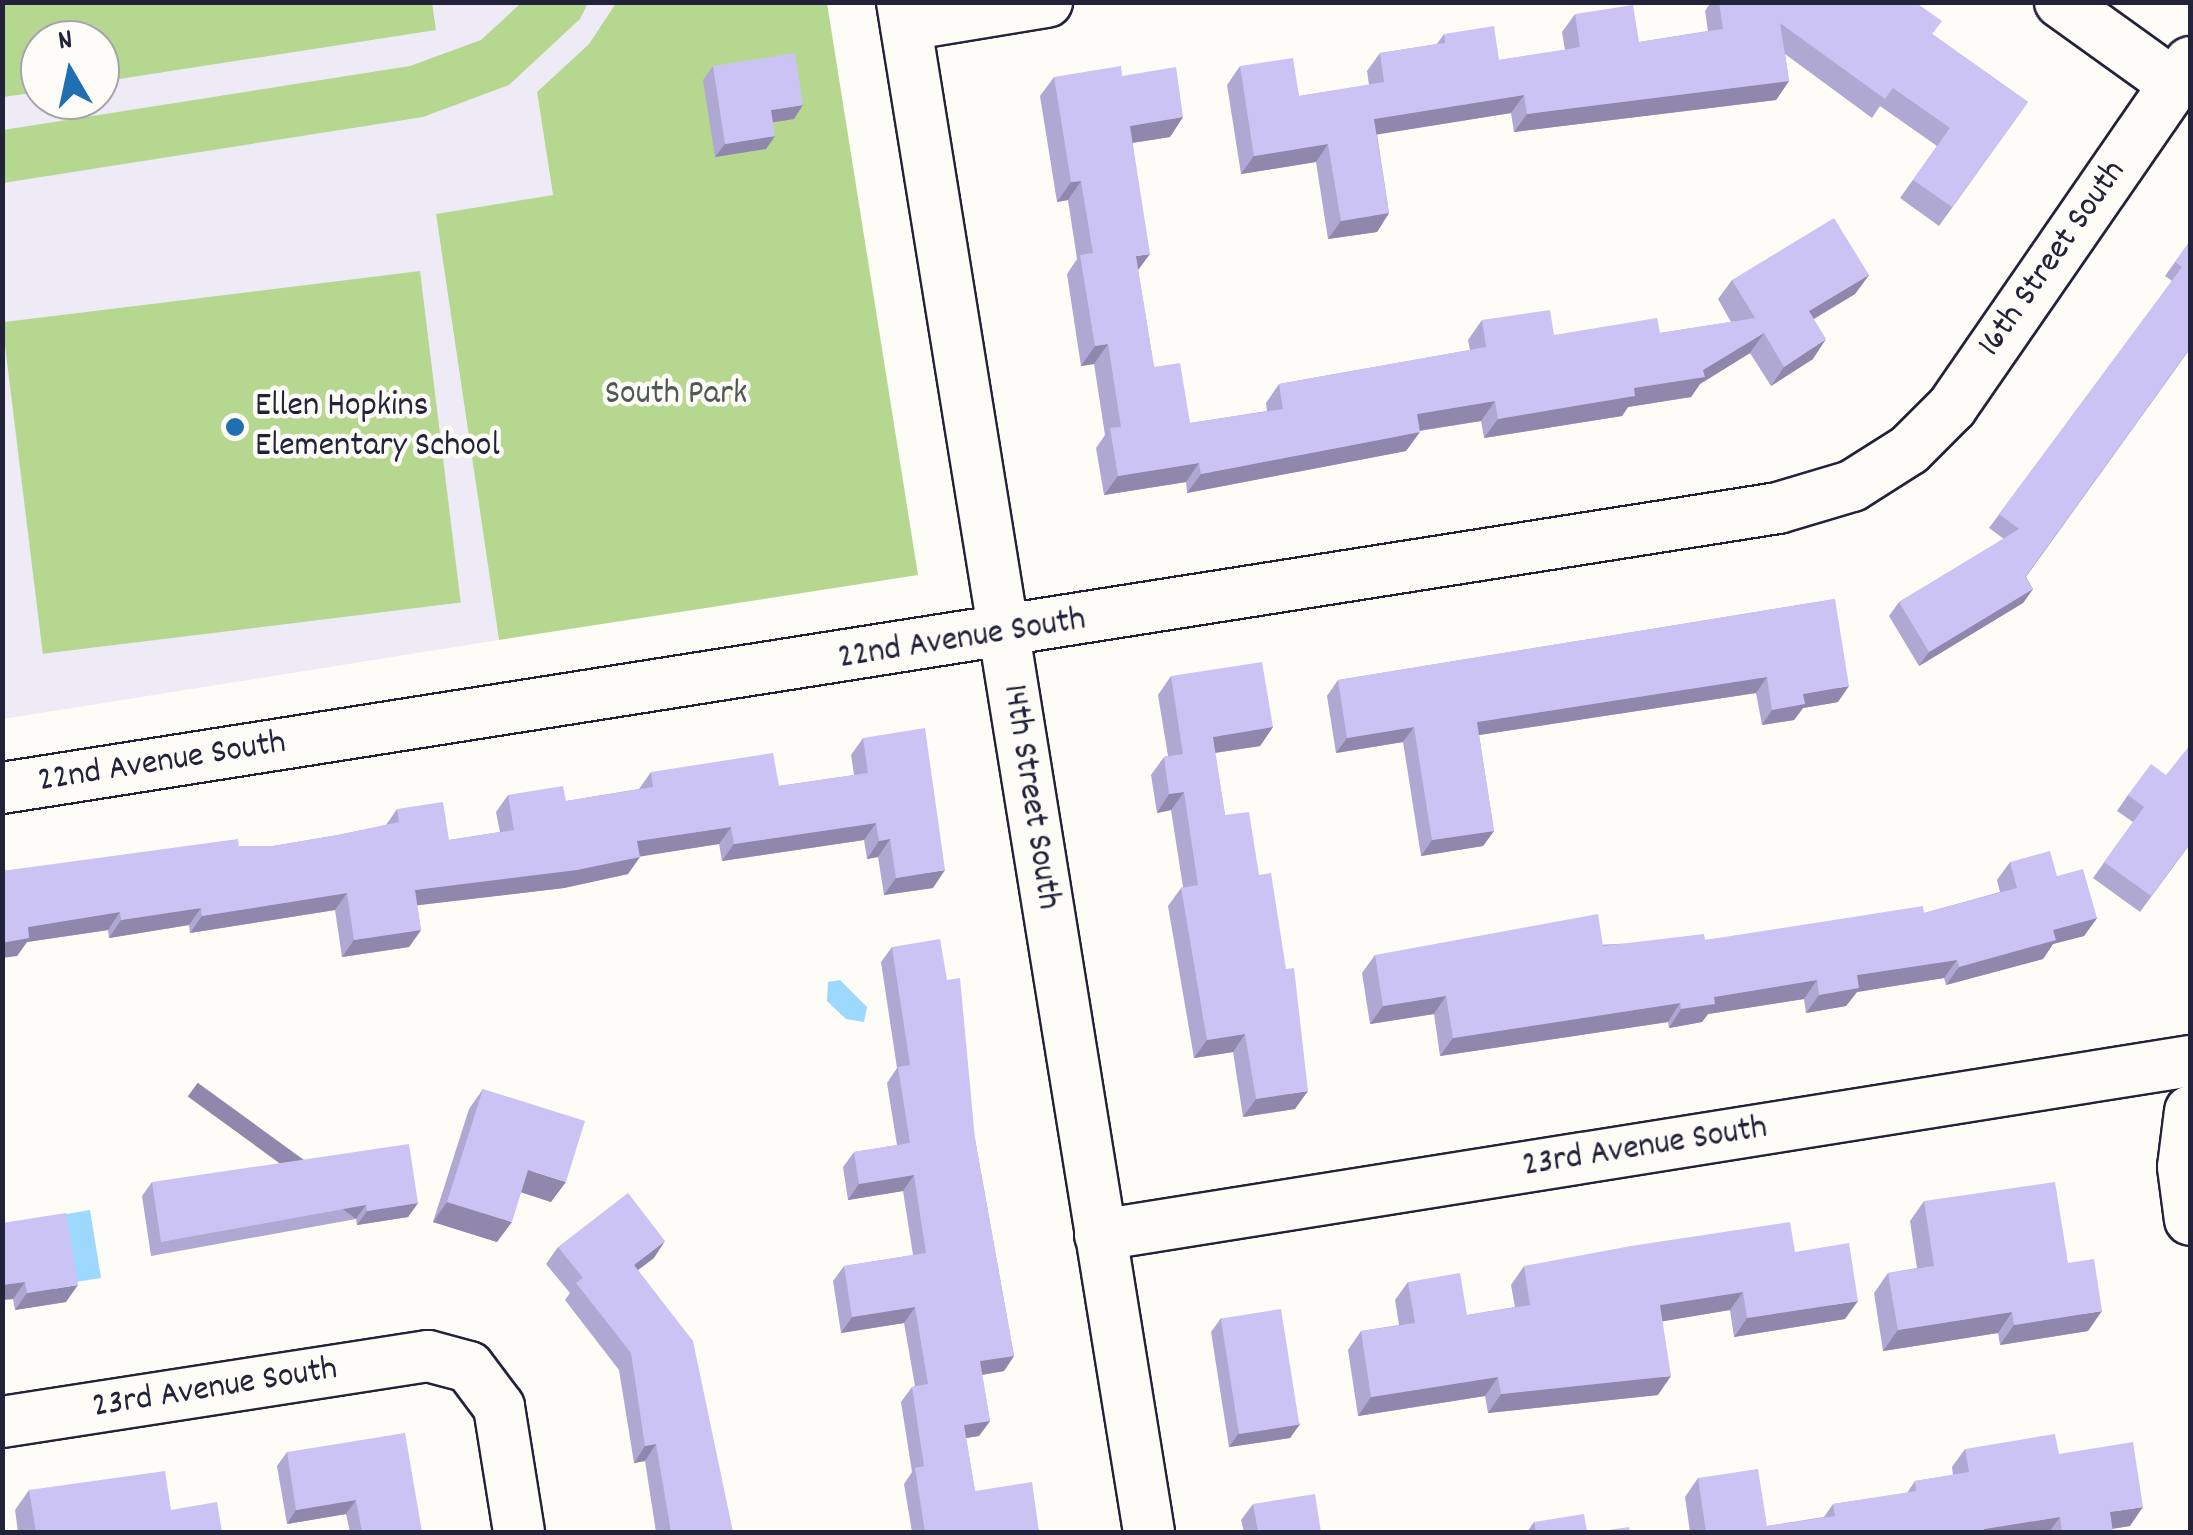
<!DOCTYPE html>
<style>
body{margin:0}
#map{position:relative;width:2193px;height:1535px;overflow:hidden;background:#fdfcf7;font-family:Dekko,sans-serif}
div>[style]{position:absolute}
[style*='--x']{left:calc(var(--x)*1px);top:calc(var(--y)*1px);width:calc(var(--w)*1px);rotate:calc(var(--a)*1deg)}
.built>*{inset:0;background:#eeebf6}
.green>*{inset:0;background:#b6d790;transform-origin:0 0}
.water>*{inset:0;background:#9dd8fe}
.roads{filter:drop-shadow(2px 0 #22223b) drop-shadow(-2px 0 #22223b) drop-shadow(0 2px #22223b) drop-shadow(0 -2px #22223b)}
.minor>*{height:50px;margin:-25px;padding:0 25px;transform-origin:25px;border-radius:25px;background:#fdfcf7}
.wall>*{inset:0;background:#afa8d3}
.shaded-wall>*{inset:0;background:#8f88ac;transform-origin:0 0}
.building>*{inset:0;background:#ccc3f5;transform-origin:0 0}
.dots>*{width:28px;height:28px;translate:-50% -50%;box-sizing:border-box;border:5px solid #fdfcf7;border-radius:50%}
span{translate:-50% -50%;white-space:nowrap;text-align:center;line-height:1.15;-webkit-text-stroke:9px #fdfcf7;paint-order:stroke}
.street-label{font-size:35px;color:#22223b}
.park-label{font-size:35px;color:#4e5854}
.poi-label{font-size:35px;color:#22223b}
.left{translate:0 -50%;text-align:left}
.frame{position:absolute;inset:0;border:5px solid #22223b;pointer-events:none}
.north{position:absolute;left:20px;top:20px;width:100px;height:100px;box-sizing:border-box;background:#fdfcf7;border:2px solid #a5a5ac;border-radius:50%;rotate:351deg;font-size:28px;font-weight:700;line-height:40px;text-align:center;color:#22223b}
.north::after{content:'';display:block;margin:auto;width:35px;height:45px;background:#1f6fb2;clip-path:polygon(50% 0,100% 100%,50% 72%,0 100%)}
</style>
<div id="map">
<div class="built">
<div style="clip-path:polygon(evenodd,3px 3px,616px 3px,589px 44px,537px 92px,553px 195px,436px 215px,499px 640px,3px 719px,3px 3px,40px 40px,100px 40px,100px 100px,40px 100px,40px 40px)"></div>
</div>
<div class="green">
<div style="clip-path:polygon(3px 2px,432px 3px,436px 30px,100px 82px,100px 40px,40px 40px,40px 92px,3px 97px)"></div>
<div style="clip-path:polygon(521px 3px,588px 3px,580px 19px,509px 85px,423px 117px,3px 183px,3px 130px,410px 66px,481px 40px)"></div>
<div style="clip-path:polygon(616px 3px,827px 3px,918px 575px,499px 640px,436px 214px,553px 195px,537px 92px,589px 44px)"></div>
<div style="left:420px;top:271px;width:334px;height:421px;rotate:83deg"></div>
</div>
<div class="water">
<div style="clip-path:polygon(840px 980px,867px 1007px,864px 1022px,846px 1019px,827px 1001px,828px 982px)"></div>
<div style="clip-path:polygon(90px 1210px,101px 1278px,69px 1283px,49px 1217px)"></div>
</div>
<div class="roads">
<div class="minor">
<div style="--x:902;--y:2;--w:1550;--a:80.83"></div>
<div style="--x:2060;--y:2;--w:140;--a:35.7"></div>
<div style="--x:906;--y:25;--w:143;--a:-9.3"></div>
<div style="--x:2;--y:788;--w:1798;--a:-8.96"></div>
<div style="--x:1778;--y:508;--w:77;--a:-16.6"></div>
<div style="--x:1852;--y:486;--w:67;--a:-32.3"></div>
<div style="--x:1909;--y:450;--w:61;--a:-45"></div>
<div style="--x:1952;--y:407;--w:419;--a:-55.4"></div>
<div style="--x:2190;--y:1111;--w:56;--a:97.1"></div>
<div style="--x:2183;--y:1167;--w:53;--a:82.5"></div>
<div style="--x:1100;--y:1235;--w:1104;--a:-9.07"></div>
<div style="--x:2;--y:1422;--w:431;--a:-8.8"></div>
<div style="--x:428;--y:1356;--w:42;--a:15"></div>
<div style="--x:469;--y:1367;--w:50;--a:53.1"></div>
<div style="--x:499;--y:1407;--w:127;--a:80.9"></div>
</div>
</div>
<div class="wall">
<div style="clip-path:polygon(1711px 2px,1932px 34px,2028px 102px,1939px 226px,1900px 198px,1937px 146px,1880px 106px,1872px 118px,1785px 54px,1789px 81px,1776px 100px,1514px 132px,1511px 113px,1377px 134px,1389px 213px,1377px 232px,1328px 239px,1316px 162px,1241px 174px,1227px 85px,1240px 66px,1299px 96px,1369px 85px,1367px 71px,1380px 53px,1437px 44px,1444px 34px,1499px 60px,1565px 50px,1562px 32px,1575px 14px,1639px 42px,1708px 31px,1705px 11px)"></div>
<div style="clip-path:polygon(713px 66px,794px 119px,773px 122px,766px 149px,715px 157px,703px 80px)"></div>
<div style="clip-path:polygon(1122px 76px,1183px 117px,1170px 137px,1133px 143px,1138px 270px,1154px 367px,1190px 423px,1267px 411px,1266px 403px,1279px 384px,1470px 350px,1468px 340px,1482px 320px,1554px 335px,1660px 333px,1731px 322px,1718px 299px,1732px 280px,1869px 275px,1855px 294px,1814px 319px,1813px 359px,1771px 386px,1750px 353px,1700px 384px,1691px 397px,1628px 407px,1622px 416px,1484px 438px,1481px 421px,1420px 431px,1406px 451px,1187px 493px,1186px 482px,1104px 495px,1096px 448px,1105px 435px,1094px 364px,1081px 366px,1067px 274px,1077px 259px,1068px 200px,1057px 202px,1040px 96px,1054px 77px)"></div>
<div style="clip-path:polygon(2190px 241px,2190px 349px,2026px 577px,2033px 589px,2023px 603px,1919px 666px,1889px 616px,1899px 602px,2004px 539px,1989px 528px,2172px 281px,2165px 276px)"></div>
<div style="clip-path:polygon(1835px 599px,1838px 702px,1803px 708px,1794px 720px,1762px 725px,1756px 693px,1479px 735px,1494px 831px,1483px 846px,1421px 856px,1403px 742px,1336px 753px,1327px 696px,1338px 680px)"></div>
<div style="clip-path:polygon(1171px 676px,1273px 727px,1260px 746px,1215px 753px,1225px 815px,1295px 1109px,1243px 1117px,1233px 1052px,1194px 1058px,1168px 906px,1181px 888px,1183px 887px,1171px 810px,1157px 813px,1151px 775px,1164px 757px,1168px 756px,1158px 695px)"></div>
<div style="clip-path:polygon(863px 738px,933px 888px,884px 895px,878px 857px,867px 859px,864px 840px,722px 861px,719px 844px,640px 856px,628px 874px,564px 888px,417px 905px,421px 930px,409px 947px,342px 957px,335px 910px,190px 933px,189px 925px,109px 938px,108px 930px,27px 942px,17px 956px,2px 871px,239px 846px,273px 846px,338px 835px,386px 825px,397px 809px,449px 840px,500px 832px,496px 812px,508px 795px,566px 801px,639px 789px,651px 772px,779px 786px,854px 775px,851px 755px)"></div>
<div style="clip-path:polygon(2166px 775px,2190px 844px,2140px 912px,2093px 878px,2133px 822px,2117px 811px,2128px 795px)"></div>
<div style="clip-path:polygon(2010px 862px,2057px 876px,2097px 918px,2084px 936px,2053px 944px,2043px 959px,1946px 985px,1944px 978px,1857px 992px,1846px 1006px,1806px 1013px,1804px 999px,1708px 1014px,1702px 1022px,1669px 1028px,1668px 1022px,1440px 1056px,1434px 1014px,1370px 1024px,1362px 973px,1375px 955px,1705px 940px,1924px 913px,2000px 892px,1997px 880px)"></div>
<div style="clip-path:polygon(892px 947px,975px 1139px,1014px 1356px,1004px 1371px,982px 1375px,990px 1421px,979px 1436px,966px 1438px,975px 1491px,1039px 1532px,912px 1532px,904px 1484px,912px 1472px,901px 1402px,912px 1387px,915px 1386px,904px 1323px,841px 1333px,833px 1281px,844px 1266px,913px 1255px,903px 1191px,848px 1200px,843px 1167px,854px 1152px,897px 1145px,887px 1083px,897px 1068px,881px 962px)"></div>
<div style="clip-path:polygon(483px 1089px,551px 1202px,521px 1192px,497px 1242px,433px 1222px,469px 1109px)"></div>
<div style="clip-path:polygon(152px 1182px,418px 1203px,408px 1217px,357px 1225px,356px 1219px,151px 1256px,142px 1196px)"></div>
<div style="clip-path:polygon(1924px 1201px,2068px 1263px,2088px 1331px,2000px 1345px,1998px 1333px,1883px 1351px,1874px 1293px,1888px 1273px,1917px 1268px,1910px 1221px)"></div>
<div style="clip-path:polygon(2px 1223px,66px 1302px,15px 1310px,13px 1299px,2px 1300px)"></div>
<div style="clip-path:polygon(558px 1247px,654px 1258px,638px 1270px,733px 1532px,656px 1532px,645px 1461px,634px 1463px,619px 1370px,565px 1300px,570px 1293px,546px 1264px)"></div>
<div style="clip-path:polygon(1795px 1252px,1845px 1319px,1734px 1337px,1730px 1310px,1662px 1321px,1658px 1395px,1488px 1413px,1485px 1396px,1358px 1416px,1348px 1350px,1361px 1331px,1399px 1325px,1395px 1300px,1408px 1282px,1467px 1315px,1515px 1307px,1511px 1285px,1524px 1266px)"></div>
<div style="clip-path:polygon(1221px 1318px,1300px 1424px,1290px 1438px,1229px 1447px,1211px 1332px)"></div>
<div style="clip-path:polygon(1965px 1449px,2059px 1454px,2130px 1526px,2112px 1529px,2113px 1532px,1690px 1532px,1685px 1497px,1698px 1478px,1767px 1526px,1824px 1517px,1833px 1504px,1907px 1493px,1915px 1481px,1953px 1475px,1952px 1467px)"></div>
<div style="clip-path:polygon(287px 1452px,422px 1532px,350px 1532px,346px 1514px,287px 1524px,277px 1466px)"></div>
<div style="clip-path:polygon(29px 1490px,171px 1510px,222px 1532px,18px 1532px,15px 1510px)"></div>
<div style="clip-path:polygon(1253px 1504px,1321px 1532px,1244px 1532px,1241px 1520px)"></div>
<div style="clip-path:polygon(1534px 1522px,1587px 1532px,1527px 1532px)"></div>
</div>
<div class="shaded-wall">
<div style="clip-path:polygon(1789px 81px,1776px 100px,1514px 132px,1527px 114px)"></div>
<div style="clip-path:polygon(1524px 95px,1511px 113px,1362px 137px,1374px 119px)"></div>
<div style="clip-path:polygon(803px 105px,794px 119px,762px 124px,771px 110px)"></div>
<div style="clip-path:polygon(1183px 117px,1170px 137px,1117px 145px,1130px 126px)"></div>
<div style="clip-path:polygon(775px 136px,766px 149px,715px 157px,725px 144px)"></div>
<div style="clip-path:polygon(1328px 144px,1316px 162px,1241px 174px,1254px 156px)"></div>
<div style="clip-path:polygon(1081px 181px,1068px 200px,1057px 202px,1071px 182px)"></div>
<div style="clip-path:polygon(1389px 213px,1377px 232px,1328px 239px,1341px 221px)"></div>
<div style="clip-path:polygon(1150px 254px,1136px 273px,1136px 256px)"></div>
<div style="clip-path:polygon(1869px 275px,1855px 294px,1795px 330px,1809px 311px)"></div>
<div style="clip-path:polygon(1764px 333px,1750px 353px,1700px 384px,1691px 397px,1628px 407px,1622px 416px,1484px 438px,1498px 419px,1634px 388px,1703px 370px)"></div>
<div style="clip-path:polygon(1826px 339px,1813px 359px,1771px 386px,1784px 367px)"></div>
<div style="clip-path:polygon(1108px 344px,1094px 364px,1081px 366px,1095px 346px)"></div>
<div style="clip-path:polygon(1495px 401px,1481px 421px,1403px 433px,1417px 414px)"></div>
<div style="clip-path:polygon(1420px 432px,1406px 451px,1187px 493px,1201px 474px)"></div>
<div style="clip-path:polygon(1199px 463px,1186px 482px,1104px 495px,1118px 476px)"></div>
<div style="clip-path:polygon(2033px 589px,2023px 603px,1919px 666px,1929px 652px)"></div>
<div style="clip-path:polygon(1767px 677px,1756px 693px,1466px 737px,1477px 722px)"></div>
<div style="clip-path:polygon(1849px 686px,1838px 702px,1803px 708px,1794px 720px,1762px 725px,1772px 710px,1803px 694px)"></div>
<div style="clip-path:polygon(1273px 727px,1260px 746px,1200px 755px,1213px 737px)"></div>
<div style="clip-path:polygon(1414px 727px,1403px 742px,1336px 753px,1347px 738px)"></div>
<div style="clip-path:polygon(1184px 792px,1171px 810px,1157px 813px,1169px 794px)"></div>
<div style="clip-path:polygon(876px 823px,864px 840px,722px 861px,734px 844px)"></div>
<div style="clip-path:polygon(731px 827px,719px 844px,625px 859px,637px 841px)"></div>
<div style="clip-path:polygon(1494px 831px,1483px 846px,1421px 856px,1432px 840px)"></div>
<div style="clip-path:polygon(890px 839px,878px 857px,867px 859px,879px 841px)"></div>
<div style="clip-path:polygon(640px 857px,628px 874px,564px 888px,403px 907px,415px 890px)"></div>
<div style="clip-path:polygon(945px 870px,933px 888px,884px 895px,896px 878px)"></div>
<div style="clip-path:polygon(347px 893px,335px 910px,190px 933px,202px 916px)"></div>
<div style="clip-path:polygon(201px 908px,189px 925px,109px 938px,121px 920px)"></div>
<div style="clip-path:polygon(120px 912px,108px 930px,27px 942px,17px 956px,2px 958px,2px 943px,28px 927px)"></div>
<div style="clip-path:polygon(2097px 918px,2084px 936px,2053px 944px,2043px 959px,1946px 985px,1959px 967px,2053px 930px)"></div>
<div style="clip-path:polygon(421px 930px,409px 947px,342px 957px,354px 940px)"></div>
<div style="clip-path:polygon(1957px 960px,1944px 978px,1857px 992px,1846px 1006px,1806px 1013px,1819px 995px,1857px 975px)"></div>
<div style="clip-path:polygon(1817px 980px,1804px 999px,1708px 1014px,1702px 1022px,1669px 1028px,1681px 1009px,1714px 997px)"></div>
<div style="clip-path:polygon(1446px 996px,1434px 1014px,1370px 1024px,1383px 1006px)"></div>
<div style="clip-path:polygon(1680px 1003px,1668px 1022px,1440px 1056px,1453px 1038px)"></div>
<div style="clip-path:polygon(1245px 1034px,1233px 1052px,1194px 1058px,1207px 1040px)"></div>
<div style="clip-path:polygon(1308px 1091px,1295px 1109px,1243px 1117px,1256px 1099px)"></div>
<div style="clip-path:polygon(528px 1170px,566px 1182px,551px 1202px,514px 1190px)"></div>
<div style="clip-path:polygon(914px 1175px,903px 1191px,848px 1200px,859px 1184px)"></div>
<div style="clip-path:polygon(447px 1202px,512px 1222px,497px 1242px,433px 1222px)"></div>
<div style="clip-path:polygon(418px 1203px,408px 1217px,357px 1225px,367px 1211px)"></div>
<div style="left:366px;top:1205px;width:17px;height:208px;rotate:126deg"></div>
<div style="clip-path:polygon(665px 1241px,654px 1258px,622px 1282px,634px 1265px)"></div>
<div style="clip-path:polygon(25px 1282px,13px 1299px,2px 1300px,2px 1285px)"></div>
<div style="clip-path:polygon(78px 1285px,66px 1302px,15px 1310px,27px 1293px)"></div>
<div style="clip-path:polygon(1743px 1292px,1730px 1310px,1647px 1324px,1660px 1305px)"></div>
<div style="clip-path:polygon(1858px 1301px,1845px 1319px,1734px 1337px,1747px 1318px)"></div>
<div style="clip-path:polygon(915px 1307px,904px 1323px,841px 1333px,852px 1317px)"></div>
<div style="clip-path:polygon(2102px 1311px,2088px 1331px,2000px 1345px,2014px 1325px)"></div>
<div style="clip-path:polygon(2012px 1312px,1998px 1333px,1883px 1351px,1898px 1330px)"></div>
<div style="clip-path:polygon(1014px 1356px,1004px 1371px,969px 1377px,980px 1361px)"></div>
<div style="clip-path:polygon(1671px 1376px,1658px 1395px,1488px 1413px,1501px 1394px)"></div>
<div style="clip-path:polygon(1498px 1377px,1485px 1396px,1358px 1416px,1371px 1397px)"></div>
<div style="clip-path:polygon(990px 1421px,979px 1436px,953px 1440px,964px 1425px)"></div>
<div style="clip-path:polygon(1300px 1424px,1290px 1438px,1229px 1447px,1239px 1433px)"></div>
<div style="clip-path:polygon(656px 1444px,645px 1461px,634px 1463px,645px 1446px)"></div>
<div style="clip-path:polygon(356px 1500px,346px 1514px,287px 1524px,296px 1510px)"></div>
<div style="clip-path:polygon(2143px 1507px,2130px 1526px,2097px 1531px,2110px 1512px)"></div>
<div style="clip-path:polygon(2060px 1517px,2049px 1532px,1982px 1532px,1984px 1529px)"></div>
</div>
<div class="building">
<div style="clip-path:polygon(1719px 2px,1915px 2px,1942px 21px,1932px 34px,2028px 102px,1952px 207px,1913px 180px,1950px 128px,1893px 88px,1885px 99px,1780px 23px,1789px 81px,1527px 114px,1524px 95px,1374px 119px,1389px 213px,1341px 221px,1328px 144px,1254px 156px,1240px 66px,1293px 58px,1299px 96px,1384px 82px,1380px 53px,1445px 43px,1444px 34px,1494px 26px,1499px 60px,1580px 47px,1575px 14px,1633px 5px,1639px 42px,1723px 29px)"></div>
<div style="clip-path:polygon(795px 53px,803px 105px,771px 110px,775px 136px,725px 144px,713px 66px)"></div>
<div style="clip-path:polygon(1121px 66px,1122px 76px,1176px 67px,1183px 117px,1130px 126px,1150px 254px,1136px 256px,1154px 367px,1180px 363px,1190px 423px,1283px 409px,1279px 384px,1486px 347px,1482px 320px,1550px 310px,1554px 335px,1657px 318px,1660px 333px,1755px 318px,1732px 280px,1834px 218px,1869px 275px,1809px 311px,1826px 339px,1784px 367px,1764px 333px,1703px 370px,1705px 377px,1634px 388px,1635px 396px,1498px 419px,1495px 401px,1417px 414px,1420px 432px,1201px 474px,1199px 463px,1118px 476px,1110px 428px,1121px 427px,1108px 344px,1095px 346px,1080px 255px,1093px 253px,1081px 181px,1071px 182px,1054px 77px)"></div>
<div style="clip-path:polygon(2190px 241px,2190px 348px,2025px 577px,2033px 589px,1929px 652px,1899px 602px,2019px 529px,1999px 514px,2182px 267px,2175px 262px)"></div>
<div style="clip-path:polygon(1835px 599px,1849px 686px,1803px 694px,1805px 704px,1772px 710px,1767px 677px,1477px 722px,1494px 831px,1432px 840px,1414px 727px,1347px 738px,1338px 680px)"></div>
<div style="clip-path:polygon(1262px 662px,1273px 727px,1213px 737px,1225px 815px,1249px 812px,1259px 875px,1271px 873px,1286px 969px,1294px 968px,1308px 1091px,1256px 1099px,1245px 1034px,1207px 1040px,1181px 888px,1198px 885px,1184px 792px,1169px 794px,1164px 757px,1183px 754px,1171px 676px)"></div>
<div style="clip-path:polygon(925px 728px,945px 870px,896px 878px,890px 839px,879px 841px,876px 823px,734px 844px,731px 827px,637px 841px,640px 857px,577px 870px,415px 890px,421px 930px,354px 940px,347px 893px,202px 916px,201px 908px,121px 920px,120px 912px,28px 927px,29px 938px,2px 943px,2px 871px,238px 839px,239px 846px,273px 846px,338px 835px,399px 822px,397px 809px,443px 802px,449px 840px,514px 830px,508px 795px,563px 786px,566px 801px,653px 787px,651px 772px,773px 753px,779px 786px,868px 773px,863px 738px)"></div>
<div style="clip-path:polygon(2190px 745px,2190px 843px,2151px 896px,2104px 862px,2144px 807px,2128px 795px,2151px 764px,2166px 775px)"></div>
<div style="clip-path:polygon(2050px 851px,2057px 876px,2083px 869px,2097px 918px,2053px 930px,2056px 940px,1959px 967px,1957px 960px,1857px 975px,1859px 988px,1819px 995px,1817px 980px,1714px 997px,1715px 1004px,1681px 1009px,1680px 1003px,1453px 1038px,1446px 996px,1383px 1006px,1375px 955px,1598px 914px,1603px 946px,1704px 934px,1705px 940px,1923px 906px,1924px 913px,2017px 888px,2010px 862px)"></div>
<div style="clip-path:polygon(940px 939px,947px 980px,960px 978px,975px 1139px,1014px 1356px,980px 1361px,990px 1421px,964px 1425px,975px 1491px,1032px 1482px,1039px 1532px,925px 1532px,915px 1468px,924px 1466px,912px 1387px,928px 1384px,915px 1307px,852px 1317px,844px 1266px,926px 1253px,914px 1175px,859px 1184px,854px 1152px,910px 1143px,898px 1067px,910px 1065px,892px 947px)"></div>
<div style="clip-path:polygon(483px 1089px,585px 1121px,566px 1182px,528px 1170px,512px 1222px,447px 1202px)"></div>
<div style="clip-path:polygon(409px 1144px,418px 1203px,367px 1211px,366px 1205px,161px 1242px,152px 1182px)"></div>
<div style="clip-path:polygon(2055px 1182px,2068px 1263px,2094px 1259px,2102px 1311px,2014px 1325px,2012px 1312px,1898px 1330px,1888px 1273px,1934px 1266px,1924px 1201px)"></div>
<div style="clip-path:polygon(628px 1193px,665px 1241px,634px 1265px,693px 1341px,733px 1532px,671px 1532px,656px 1444px,645px 1446px,631px 1353px,576px 1283px,583px 1278px,558px 1247px)"></div>
<div style="clip-path:polygon(66px 1213px,78px 1285px,27px 1293px,25px 1282px,2px 1285px,2px 1223px)"></div>
<div style="clip-path:polygon(1790px 1222px,1795px 1252px,1849px 1243px,1858px 1301px,1747px 1318px,1743px 1292px,1660px 1305px,1671px 1376px,1501px 1394px,1498px 1377px,1371px 1397px,1361px 1331px,1415px 1323px,1408px 1282px,1460px 1273px,1467px 1315px,1530px 1305px,1524px 1266px,1631px 1246px)"></div>
<div style="left:1281px;top:1309px;width:117px;height:61px;rotate:81deg"></div>
<div style="clip-path:polygon(405px 1433px,422px 1532px,362px 1532px,356px 1500px,296px 1510px,287px 1452px)"></div>
<div style="clip-path:polygon(2055px 1434px,2059px 1454px,2133px 1442px,2143px 1507px,2110px 1512px,2113px 1532px,2062px 1532px,2060px 1517px,1984px 1529px,1985px 1532px,1706px 1532px,1698px 1478px,1758px 1469px,1767px 1526px,1835px 1516px,1833px 1504px,1916px 1491px,1915px 1481px,1969px 1472px,1965px 1449px)"></div>
<div style="clip-path:polygon(165px 1471px,171px 1510px,217px 1502px,222px 1532px,36px 1532px,29px 1490px)"></div>
<div style="clip-path:polygon(1315px 1494px,1321px 1532px,1258px 1532px,1253px 1504px)"></div>
<div style="clip-path:polygon(1584px 1514px,1587px 1532px,1536px 1532px,1534px 1522px)"></div>
<div style="clip-path:polygon(1629px 1527px,1630px 1532px,1595px 1532px)"></div>
</div>
<div class="dots">
<div style="left:235px;top:427px;background:#1f6fb2"></div>
</div>
<div class="street-label">
<span style="left:2053px;top:259px;rotate:-55deg">16th Street South</span>
<span style="left:962px;top:640px;rotate:-9deg">22nd Avenue South</span>
<span style="left:162px;top:763px;rotate:-9deg">22nd Avenue South</span>
<span style="left:1030px;top:797px;rotate:81deg">14th Street South</span>
<span style="left:1645px;top:1148px;rotate:-9deg">23rd Avenue South</span>
<span style="left:215px;top:1389px;rotate:-9deg">23rd Avenue South</span>
</div>
<div class="park-label">
<span style="left:676px;top:395px">South Park</span>
</div>
<div class="poi-label">
<span class="left" style="left:255px;top:427px">Ellen Hopkins<br>Elementary School</span>
</div>
<div class="frame"></div>
<div class="north">N</div>
</div>
